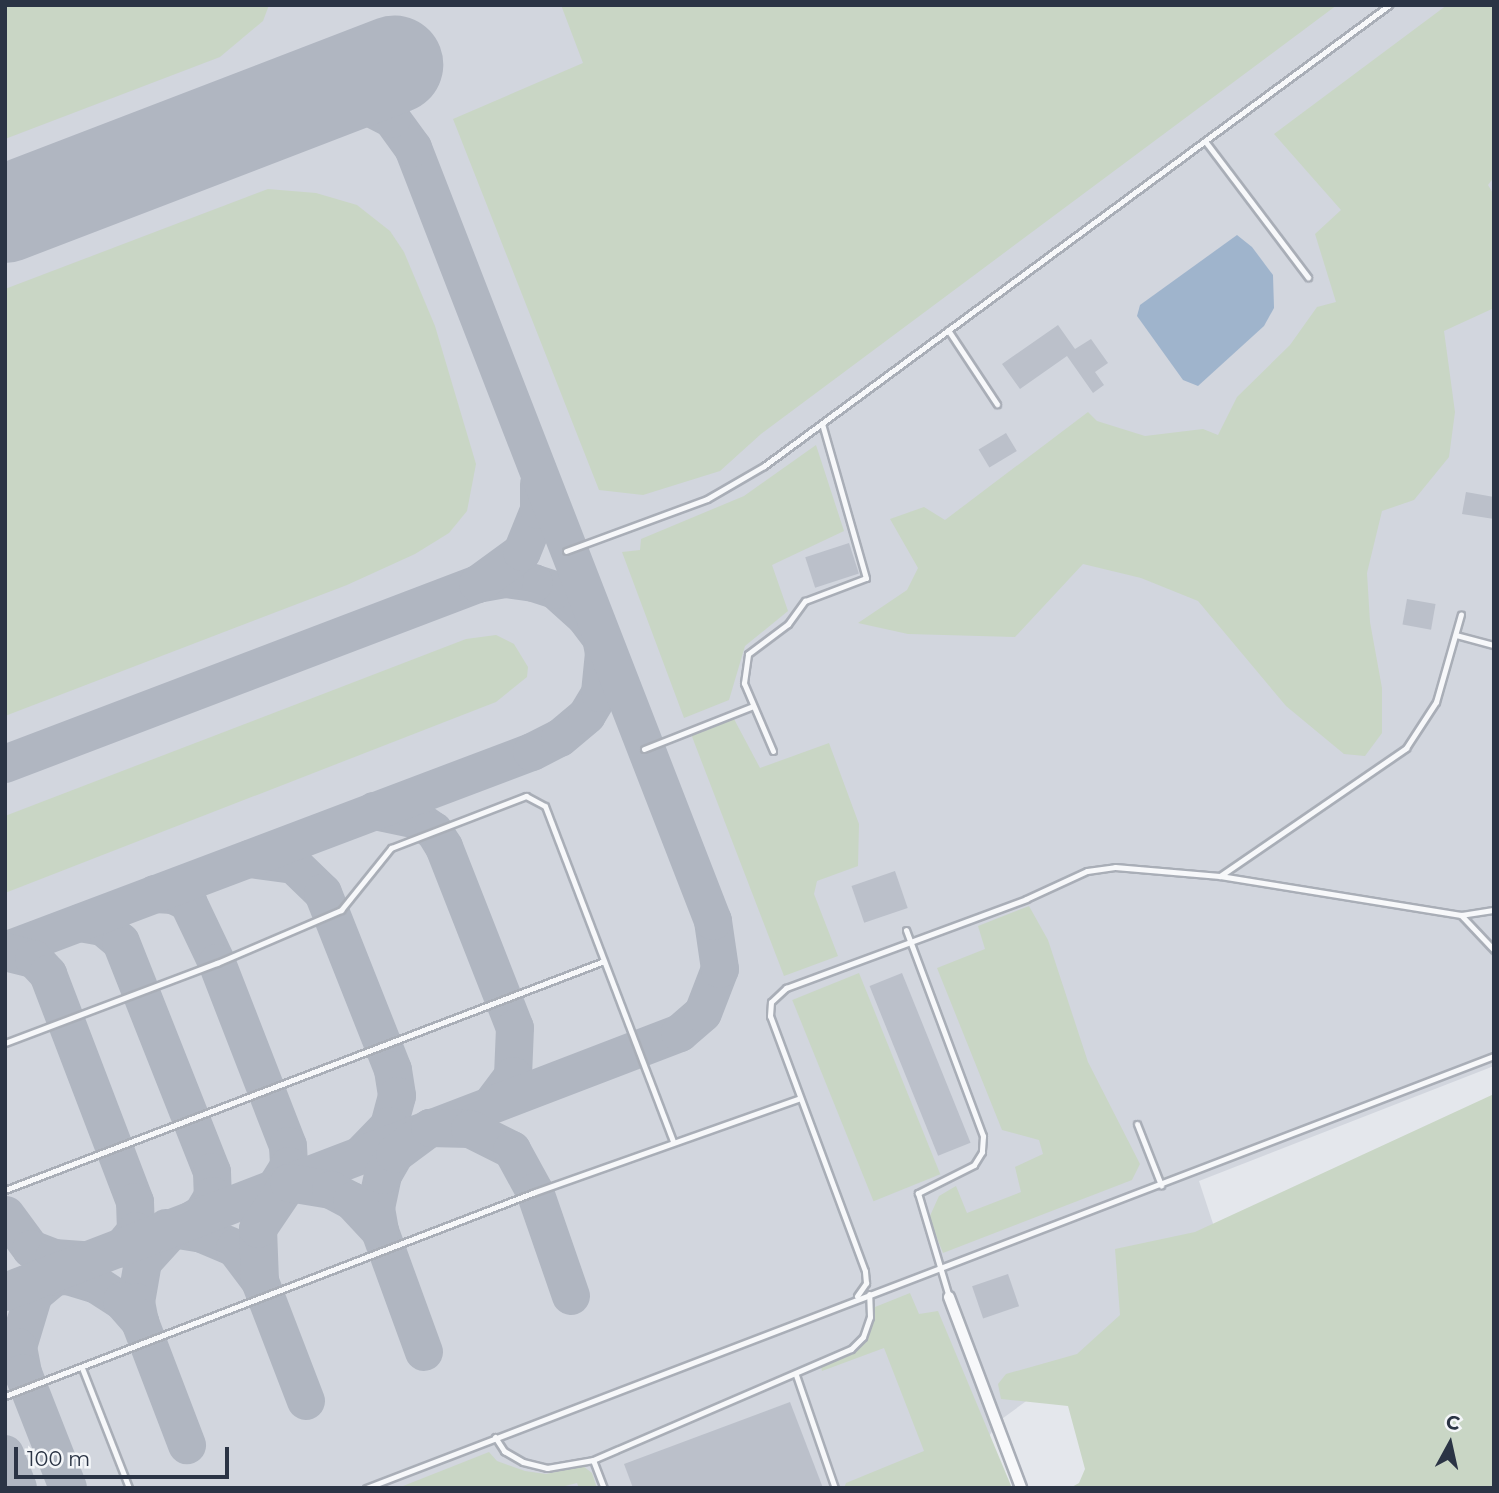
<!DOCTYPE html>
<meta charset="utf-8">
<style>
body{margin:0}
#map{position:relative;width:1499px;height:1493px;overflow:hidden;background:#e4e7ec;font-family:Montserrat,sans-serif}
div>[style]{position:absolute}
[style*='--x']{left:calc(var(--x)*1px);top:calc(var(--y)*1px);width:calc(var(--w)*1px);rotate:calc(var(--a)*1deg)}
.built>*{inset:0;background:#d2d6de}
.green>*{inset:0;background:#c9d6c5;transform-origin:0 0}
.water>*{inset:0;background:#9fb4cc}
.taxiway>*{height:38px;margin:-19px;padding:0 19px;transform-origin:19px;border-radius:19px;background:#b0b6c1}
.runway>*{height:98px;margin:-49px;padding:0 49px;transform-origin:49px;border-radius:49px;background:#b0b6c1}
.building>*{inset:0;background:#bbc0ca;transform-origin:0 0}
.roads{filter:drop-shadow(2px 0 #a9aeb7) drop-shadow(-2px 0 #a9aeb7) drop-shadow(0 2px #a9aeb7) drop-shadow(0 -2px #a9aeb7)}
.lane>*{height:5px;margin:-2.5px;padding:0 2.5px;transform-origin:2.5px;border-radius:2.5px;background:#f7f8fa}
.street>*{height:10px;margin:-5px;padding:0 5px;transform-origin:5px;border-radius:5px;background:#f7f8fa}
span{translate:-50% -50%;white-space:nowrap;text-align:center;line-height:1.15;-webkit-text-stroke:5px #f4f6f9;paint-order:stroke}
.frame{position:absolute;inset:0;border:7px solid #2b3445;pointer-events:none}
.north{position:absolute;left:1415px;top:1409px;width:70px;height:70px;-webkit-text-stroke:5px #f4f6f9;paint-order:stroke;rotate:8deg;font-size:19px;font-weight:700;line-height:28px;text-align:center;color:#2b3445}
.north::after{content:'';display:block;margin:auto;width:24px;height:32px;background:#2b3445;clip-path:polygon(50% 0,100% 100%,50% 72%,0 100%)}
.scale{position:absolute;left:14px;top:1447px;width:215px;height:32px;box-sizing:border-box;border:4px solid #2b3445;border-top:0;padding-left:9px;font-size:21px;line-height:24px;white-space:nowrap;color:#2b3445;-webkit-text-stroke:5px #f4f6f9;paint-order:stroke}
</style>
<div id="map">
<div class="built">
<div style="clip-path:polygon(5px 5px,1494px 5px,1494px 1066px,1199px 1181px,1224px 1257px,999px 1421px,980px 1450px,994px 1488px,5px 1488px)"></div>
</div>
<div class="green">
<div style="clip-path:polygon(5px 5px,269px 5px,263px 21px,220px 57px,5px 139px)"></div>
<div style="clip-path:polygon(561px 5px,1337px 5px,761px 434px,720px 471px,643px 495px,599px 490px,453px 119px,583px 63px)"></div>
<div style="clip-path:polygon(1447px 5px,1494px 5px,1494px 177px,1488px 185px,1494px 195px,1494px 308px,1444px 331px,1455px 412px,1449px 457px,1414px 500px,1382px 511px,1367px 573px,1370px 622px,1382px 688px,1382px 733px,1365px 756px,1344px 754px,1286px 706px,1198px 601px,1141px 578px,1083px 564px,1015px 637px,908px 634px,858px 623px,907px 590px,918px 568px,890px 519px,924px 507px,945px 520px,1088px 412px,1097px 421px,1145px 436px,1203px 429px,1218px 435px,1237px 397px,1290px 345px,1317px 307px,1336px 302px,1315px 234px,1341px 210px,1274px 134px)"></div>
<div style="clip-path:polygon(268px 189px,316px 193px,357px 205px,390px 231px,404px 252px,435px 326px,476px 464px,467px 511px,449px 533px,415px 554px,347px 585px,5px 716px,5px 289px)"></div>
<div style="clip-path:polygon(816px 445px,844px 531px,772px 565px,788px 611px,745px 646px,729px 700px,684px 718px,622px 552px,640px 550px,641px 539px,744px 496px)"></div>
<div style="clip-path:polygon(496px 635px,514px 644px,528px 667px,527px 677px,496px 702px,5px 893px,5px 816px,466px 639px)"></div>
<div style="clip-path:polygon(734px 719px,760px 768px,829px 743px,859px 824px,858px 866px,817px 881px,814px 894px,838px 956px,784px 976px,691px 734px)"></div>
<div style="clip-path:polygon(1029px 906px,1048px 940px,1088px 1062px,1140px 1164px,1132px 1180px,943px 1253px,929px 1218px,939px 1196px,956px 1186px,967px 1213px,1021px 1192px,1015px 1167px,1043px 1154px,1039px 1140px,1002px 1130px,937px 968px,985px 949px,978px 926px)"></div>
<div style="left:859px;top:973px;width:217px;height:72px;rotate:68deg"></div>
<div style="clip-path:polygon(1494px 1094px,1494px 1488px,1070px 1488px,1079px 1483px,1085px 1469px,1068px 1406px,1001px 1399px,998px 1384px,1006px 1374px,1077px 1354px,1120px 1315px,1115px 1249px,1195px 1232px)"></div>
<div style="clip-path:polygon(910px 1293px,919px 1314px,938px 1311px,1012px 1488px,844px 1488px,846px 1483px,924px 1451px,884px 1348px,822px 1371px,821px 1367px,855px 1350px,871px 1331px,875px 1307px)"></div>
<div style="clip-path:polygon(489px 1452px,497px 1461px,525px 1471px,546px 1474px,583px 1466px,592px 1473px,597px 1488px,579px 1488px,577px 1483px,557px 1488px,398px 1488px)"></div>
</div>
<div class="water">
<div style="clip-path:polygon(1237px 235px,1252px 247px,1273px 275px,1274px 308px,1264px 326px,1198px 386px,1183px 380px,1137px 316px,1140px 305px)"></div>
</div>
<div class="taxiway">
<div style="--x:5;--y:764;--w:506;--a:-20.83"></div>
<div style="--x:374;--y:811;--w:45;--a:11.6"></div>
<div style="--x:418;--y:820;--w:19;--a:35"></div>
<div style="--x:434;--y:831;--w:19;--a:58"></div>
<div style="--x:444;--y:847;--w:194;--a:68.6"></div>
<div style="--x:515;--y:1028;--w:48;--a:92.4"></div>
<div style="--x:513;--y:1076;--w:35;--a:127"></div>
<div style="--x:250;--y:859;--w:44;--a:7.8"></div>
<div style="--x:294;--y:865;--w:40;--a:44"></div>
<div style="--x:323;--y:893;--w:190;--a:68.4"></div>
<div style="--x:393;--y:1070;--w:26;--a:81"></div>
<div style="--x:397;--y:1096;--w:31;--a:105"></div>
<div style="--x:389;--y:1126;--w:39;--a:134"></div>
<div style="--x:155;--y:894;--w:18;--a:3"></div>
<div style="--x:173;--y:895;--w:17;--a:25"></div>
<div style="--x:188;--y:902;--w:68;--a:64.6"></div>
<div style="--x:217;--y:963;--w:196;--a:68.8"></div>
<div style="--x:288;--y:1146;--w:20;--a:87"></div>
<div style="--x:289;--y:1166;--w:26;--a:122"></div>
<div style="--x:80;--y:923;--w:23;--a:10"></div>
<div style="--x:103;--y:927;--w:23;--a:40"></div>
<div style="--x:121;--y:942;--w:247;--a:68.4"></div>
<div style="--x:212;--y:1172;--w:24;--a:88"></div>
<div style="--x:213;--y:1196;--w:21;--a:121"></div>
<div style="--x:202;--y:1214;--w:17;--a:149"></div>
<div style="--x:5;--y:951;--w:563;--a:-20.69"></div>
<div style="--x:532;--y:752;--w:31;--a:-27"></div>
<div style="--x:560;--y:738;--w:35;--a:-40"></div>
<div style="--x:587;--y:715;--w:26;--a:-59"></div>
<div style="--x:600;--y:693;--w:40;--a:-84.3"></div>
<div style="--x:604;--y:653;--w:15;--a:-101"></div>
<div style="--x:601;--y:638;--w:26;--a:-127"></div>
<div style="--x:585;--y:617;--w:40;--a:-138"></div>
<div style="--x:555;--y:590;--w:22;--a:-162"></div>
<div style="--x:534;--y:583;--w:29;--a:-172"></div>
<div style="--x:505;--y:579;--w:27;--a:170"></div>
<div style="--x:478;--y:584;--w:54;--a:-36"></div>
<div style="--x:522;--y:552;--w:45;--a:-68"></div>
<div style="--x:539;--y:510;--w:26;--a:-90"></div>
<div style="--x:5;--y:952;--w:30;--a:14"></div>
<div style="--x:34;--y:959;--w:21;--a:47"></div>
<div style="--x:48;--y:974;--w:244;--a:69.1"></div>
<div style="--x:135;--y:1202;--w:29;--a:88"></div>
<div style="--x:136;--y:1231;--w:23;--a:130"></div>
<div style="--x:6;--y:1215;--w:42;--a:53.7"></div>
<div style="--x:31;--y:1249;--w:25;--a:21"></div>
<div style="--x:54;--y:1258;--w:31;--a:4"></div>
<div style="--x:166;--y:1228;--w:36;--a:9"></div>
<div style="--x:202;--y:1234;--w:36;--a:23"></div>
<div style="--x:235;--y:1248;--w:41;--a:52.9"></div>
<div style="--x:172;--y:1230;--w:43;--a:132.2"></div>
<div style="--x:143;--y:1262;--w:41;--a:99.9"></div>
<div style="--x:136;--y:1302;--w:20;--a:79"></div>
<div style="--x:140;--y:1322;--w:132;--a:69.1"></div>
<div style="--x:57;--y:1275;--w:30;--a:140"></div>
<div style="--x:34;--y:1294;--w:55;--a:106.8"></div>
<div style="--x:18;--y:1347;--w:26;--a:79"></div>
<div style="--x:23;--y:1373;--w:123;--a:68.6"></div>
<div style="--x:48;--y:1277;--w:20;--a:-3"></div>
<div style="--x:68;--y:1276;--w:30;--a:17"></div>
<div style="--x:97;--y:1285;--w:30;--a:33"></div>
<div style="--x:122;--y:1301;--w:28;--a:49"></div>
<div style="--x:5;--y:1292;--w:723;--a:-20.99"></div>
<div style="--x:680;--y:1033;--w:30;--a:-41"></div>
<div style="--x:703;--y:1013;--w:47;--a:-68.9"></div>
<div style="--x:720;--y:969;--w:49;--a:-98.3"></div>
<div style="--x:713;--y:921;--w:829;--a:-111.21"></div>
<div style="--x:413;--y:148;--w:36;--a:-126"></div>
<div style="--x:392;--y:119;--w:30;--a:-153"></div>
<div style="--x:365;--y:105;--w:30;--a:-171"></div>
<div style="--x:335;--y:100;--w:44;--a:174.8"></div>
<div style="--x:424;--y:1352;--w:129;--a:-110"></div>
<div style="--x:380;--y:1231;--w:23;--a:-100"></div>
<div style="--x:376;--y:1208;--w:34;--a:-78"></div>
<div style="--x:383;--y:1175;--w:24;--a:-60"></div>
<div style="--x:395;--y:1154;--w:44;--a:-36.6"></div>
<div style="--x:430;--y:1128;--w:40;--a:1.4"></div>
<div style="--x:470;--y:1129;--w:47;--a:26.6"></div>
<div style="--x:512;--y:1150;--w:48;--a:61.3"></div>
<div style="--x:535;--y:1192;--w:110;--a:70.9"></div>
<div style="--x:306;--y:1401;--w:129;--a:-111"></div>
<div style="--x:260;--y:1281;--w:52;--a:-92.2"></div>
<div style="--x:258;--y:1229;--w:55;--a:-56"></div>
<div style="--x:289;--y:1183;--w:43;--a:9.5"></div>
<div style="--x:331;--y:1190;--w:24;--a:28"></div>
<div style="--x:352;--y:1201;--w:41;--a:47"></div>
<div style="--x:5;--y:1454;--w:36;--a:69"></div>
</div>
<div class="runway">
<div style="--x:5;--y:214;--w:417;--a:-21"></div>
</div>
<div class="building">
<div style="clip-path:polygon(1058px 325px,1075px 349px,1091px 339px,1108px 363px,1095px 372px,1104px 385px,1093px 393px,1067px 356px,1020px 389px,1002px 364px)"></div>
<div style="left:1006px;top:433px;width:21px;height:32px;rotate:59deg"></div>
<div style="clip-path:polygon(1466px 492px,1494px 497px,1494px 519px,1462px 514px)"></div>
<div style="left:849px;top:543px;width:32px;height:46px;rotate:72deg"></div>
<div style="left:1407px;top:599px;width:29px;height:26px;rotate:10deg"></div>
<div style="left:895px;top:871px;width:39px;height:46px;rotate:71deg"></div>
<div style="left:902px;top:973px;width:183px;height:35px;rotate:68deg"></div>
<div style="left:1008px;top:1274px;width:34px;height:38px;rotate:71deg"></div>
<div style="clip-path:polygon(790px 1402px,823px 1488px,633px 1488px,624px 1464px)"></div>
</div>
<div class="roads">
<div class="lane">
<div style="--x:1205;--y:141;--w:171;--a:52.9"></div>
<div style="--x:948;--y:330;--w:89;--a:56.5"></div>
<div style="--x:566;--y:551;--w:150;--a:-20.2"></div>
<div style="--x:707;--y:499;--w:66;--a:-30.1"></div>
<div style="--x:764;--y:466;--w:777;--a:-36.41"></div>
<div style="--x:1456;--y:635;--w:39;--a:15"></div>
<div style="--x:644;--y:749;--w:117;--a:-21.5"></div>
<div style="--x:773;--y:751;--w:74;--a:-113.1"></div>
<div style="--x:744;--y:683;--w:29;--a:-82"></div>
<div style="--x:748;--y:654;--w:50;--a:-36.9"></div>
<div style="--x:788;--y:624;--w:29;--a:-54"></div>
<div style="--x:805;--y:601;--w:65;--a:-20.7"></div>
<div style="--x:866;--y:578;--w:160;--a:-105.9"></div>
<div style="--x:1220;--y:876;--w:226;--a:-34.5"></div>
<div style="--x:1406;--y:748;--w:55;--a:-56.9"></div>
<div style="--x:1436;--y:702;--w:91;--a:-74.1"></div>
<div style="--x:1461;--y:915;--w:33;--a:-9"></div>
<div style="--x:906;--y:930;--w:220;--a:69.5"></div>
<div style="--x:983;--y:1136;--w:16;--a:94"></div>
<div style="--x:982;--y:1152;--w:15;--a:122"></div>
<div style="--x:974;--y:1165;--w:63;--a:153.4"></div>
<div style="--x:918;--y:1193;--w:109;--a:73.4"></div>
<div style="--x:5;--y:1043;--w:227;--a:-20.7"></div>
<div style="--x:217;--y:963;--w:135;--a:-23.1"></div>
<div style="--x:341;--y:910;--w:80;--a:-51.1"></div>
<div style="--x:391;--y:848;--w:145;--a:-21.1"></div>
<div style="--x:526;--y:796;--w:21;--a:28"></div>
<div style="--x:545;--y:806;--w:360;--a:69.1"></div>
<div style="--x:1137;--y:1124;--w:66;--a:68.5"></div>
<div style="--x:5;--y:1190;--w:641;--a:-20.92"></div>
<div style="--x:857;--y:1296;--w:16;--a:-55"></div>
<div style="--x:866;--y:1283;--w:12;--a:-95"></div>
<div style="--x:865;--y:1271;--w:272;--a:-110.4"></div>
<div style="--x:770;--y:1016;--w:14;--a:-86"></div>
<div style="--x:771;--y:1002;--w:21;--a:-43"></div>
<div style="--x:786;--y:988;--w:256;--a:-20.3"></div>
<div style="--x:1026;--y:899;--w:67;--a:-24.7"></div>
<div style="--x:1087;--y:871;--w:28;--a:-8"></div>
<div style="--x:1115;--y:867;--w:105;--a:4.9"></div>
<div style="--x:1220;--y:876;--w:244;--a:9.2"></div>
<div style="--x:1461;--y:915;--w:48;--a:46.7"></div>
<div style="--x:82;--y:1368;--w:129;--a:68.6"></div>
<div style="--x:796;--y:1375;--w:120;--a:71"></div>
<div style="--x:5;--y:1396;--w:568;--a:-21.05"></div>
<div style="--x:535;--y:1192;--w:281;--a:-19.5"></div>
<div style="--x:495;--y:1437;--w:17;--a:57"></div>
<div style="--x:504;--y:1451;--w:22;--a:30"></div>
<div style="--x:523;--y:1462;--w:25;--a:14"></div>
<div style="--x:547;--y:1468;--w:47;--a:-9.9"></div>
<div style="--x:593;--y:1460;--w:281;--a:-23.3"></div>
<div style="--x:851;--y:1349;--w:17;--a:-45"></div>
<div style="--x:863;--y:1337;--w:21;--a:-71"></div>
<div style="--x:870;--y:1317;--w:23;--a:-92"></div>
<div style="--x:593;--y:1460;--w:30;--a:69"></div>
<div style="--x:366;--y:1488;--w:1208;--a:-20.96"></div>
</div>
<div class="street">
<div style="--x:949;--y:1297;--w:204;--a:69.3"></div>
</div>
</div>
<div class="frame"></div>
<div class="north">С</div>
<div class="scale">100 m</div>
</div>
